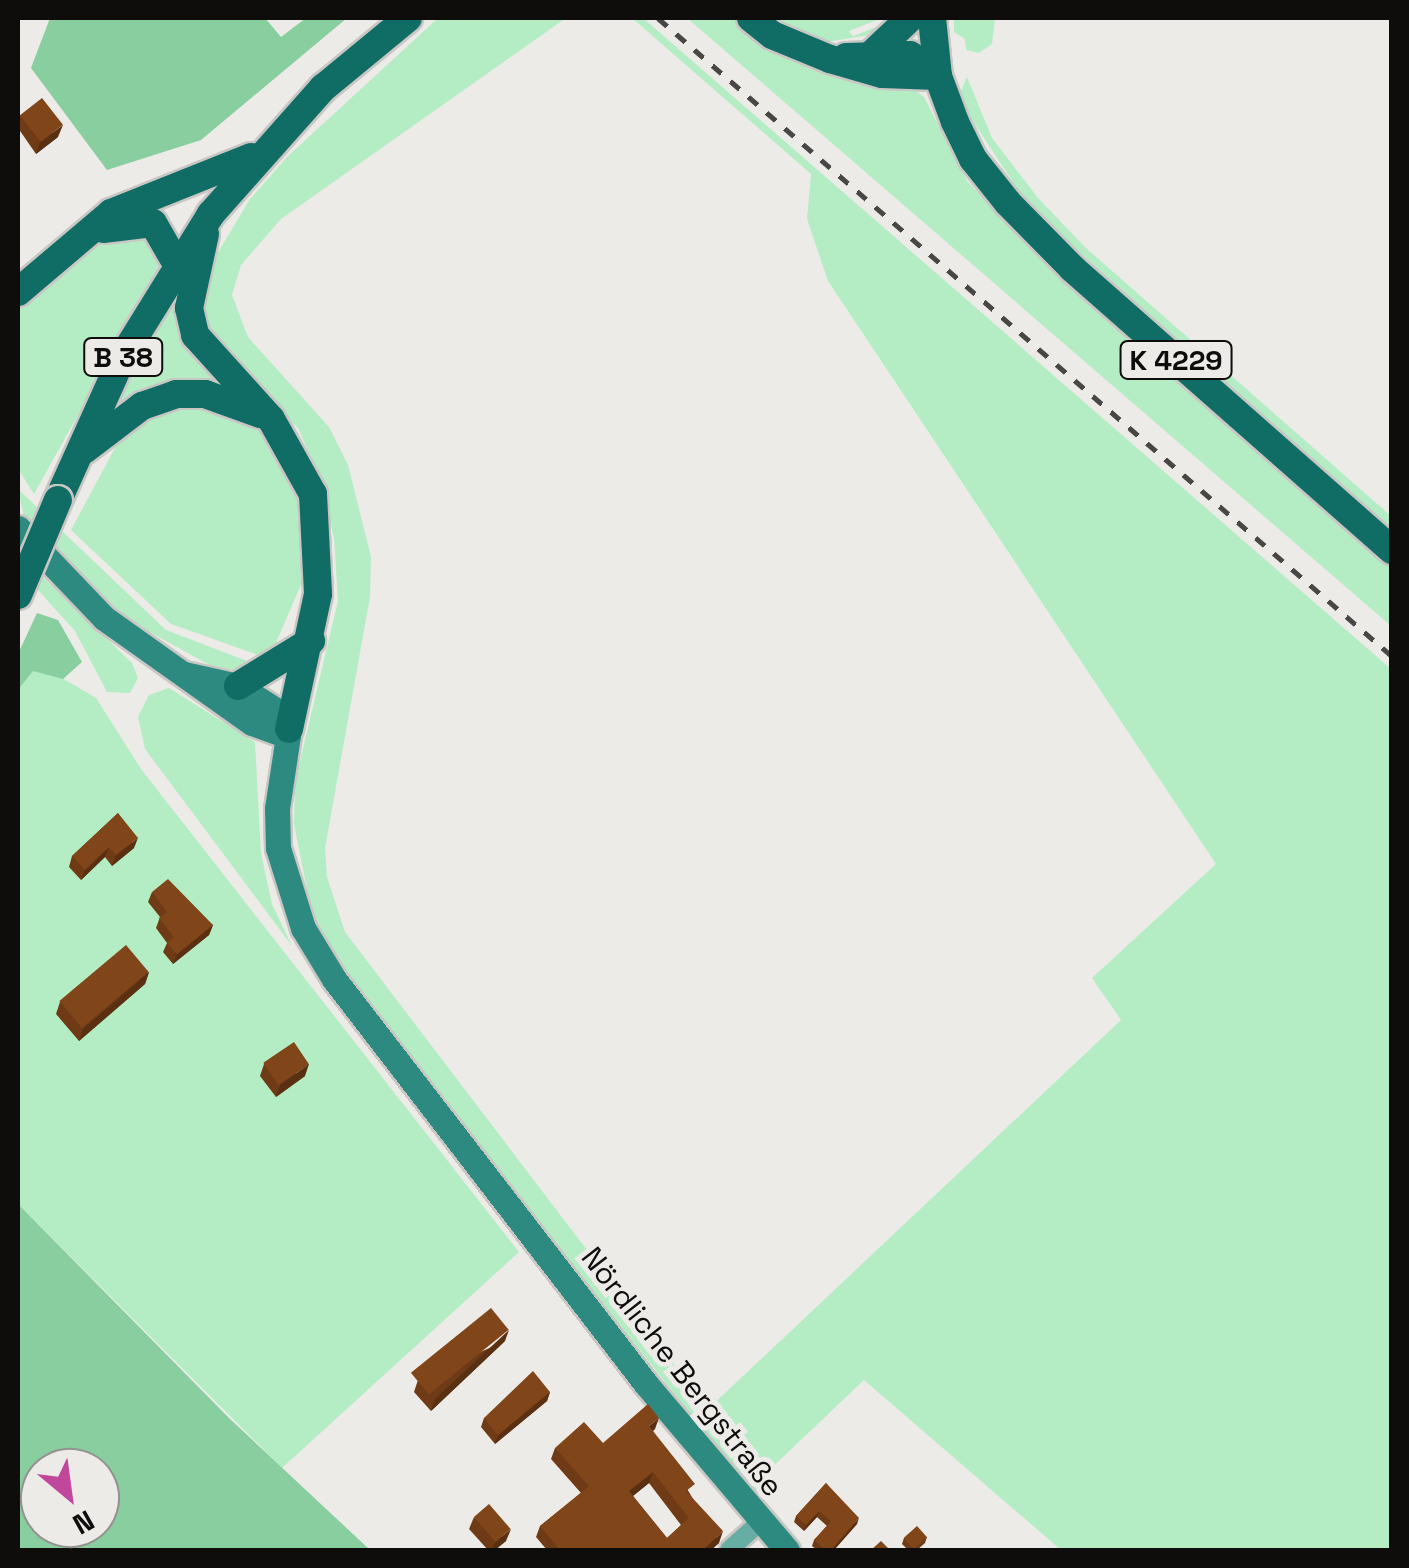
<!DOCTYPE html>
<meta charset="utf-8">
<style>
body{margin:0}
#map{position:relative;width:1409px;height:1568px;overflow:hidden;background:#edebe7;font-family:"Space Grotesk",sans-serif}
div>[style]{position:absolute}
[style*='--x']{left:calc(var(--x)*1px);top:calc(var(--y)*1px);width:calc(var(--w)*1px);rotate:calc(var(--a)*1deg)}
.green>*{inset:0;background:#b4edc4}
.forest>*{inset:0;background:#88ce9e}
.roads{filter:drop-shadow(2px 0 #c9c7c4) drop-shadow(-2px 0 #c9c7c4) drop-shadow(0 2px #c9c7c4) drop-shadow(0 -2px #c9c7c4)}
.street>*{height:18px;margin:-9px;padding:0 9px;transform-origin:9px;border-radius:9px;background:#68ada4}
.secondary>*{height:25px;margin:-12.5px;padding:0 12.5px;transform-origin:12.5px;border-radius:12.5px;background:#2d8a80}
.primary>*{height:28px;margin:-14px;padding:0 14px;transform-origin:14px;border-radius:14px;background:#0f6d65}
.rail>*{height:5px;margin-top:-2.5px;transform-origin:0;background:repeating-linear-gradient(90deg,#484745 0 12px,transparent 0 24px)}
.bridges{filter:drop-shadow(2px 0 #c9c7c4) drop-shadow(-2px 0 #c9c7c4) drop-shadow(0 2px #c9c7c4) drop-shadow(0 -2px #c9c7c4)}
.primary-bridge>*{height:28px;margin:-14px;padding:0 14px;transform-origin:14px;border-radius:14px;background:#0f6d65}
.wall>*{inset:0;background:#6f3b16}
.shaded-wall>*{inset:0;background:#5a3012}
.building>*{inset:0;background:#81451a;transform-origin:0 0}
span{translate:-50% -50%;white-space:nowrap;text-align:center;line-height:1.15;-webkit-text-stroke:10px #edebe7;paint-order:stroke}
.shield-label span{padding:2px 8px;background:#edebe7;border:2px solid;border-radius:8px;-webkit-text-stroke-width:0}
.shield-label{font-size:28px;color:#0e0d0c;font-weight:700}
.street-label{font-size:30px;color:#0e0d0c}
.frame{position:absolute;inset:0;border:20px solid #0e0d0c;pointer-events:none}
.north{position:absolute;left:20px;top:1448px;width:100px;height:100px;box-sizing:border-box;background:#edebe7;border:2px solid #94928f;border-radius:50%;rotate:151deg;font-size:28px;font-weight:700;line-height:40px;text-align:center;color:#0e0d0c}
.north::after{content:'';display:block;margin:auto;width:35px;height:45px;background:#c0489c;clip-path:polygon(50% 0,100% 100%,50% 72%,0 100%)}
</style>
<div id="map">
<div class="green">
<div style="clip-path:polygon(438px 18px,566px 18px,281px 219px,241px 265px,232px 295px,248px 337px,329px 427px,348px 465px,371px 557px,370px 597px,325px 848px,327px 877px,345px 932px,708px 1409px,1121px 1020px,1092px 978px,1216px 864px,828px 281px,807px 219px,811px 174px,632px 18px,643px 18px,1391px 669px,1391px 1550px,1061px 1550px,864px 1380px,764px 1475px,764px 1506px,385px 1031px,329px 944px,311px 909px,294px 824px,295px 782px,338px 601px,334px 539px,322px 482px,298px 428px,229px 364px,201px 326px,202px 279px,250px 199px,287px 157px)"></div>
<div style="clip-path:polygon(687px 18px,735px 18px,768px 46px,816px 69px,912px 88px,924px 97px,967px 181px,1014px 230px,1391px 565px,1391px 626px)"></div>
<div style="clip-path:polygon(753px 18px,882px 18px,849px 31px,853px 36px,884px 24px,875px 34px,815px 44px)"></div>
<div style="clip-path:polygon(954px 18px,995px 18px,992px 44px,979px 53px,966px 50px,965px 39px,954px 32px)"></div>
<div style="clip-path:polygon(967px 77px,992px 138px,1038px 198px,1086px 248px,1391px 516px,1391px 533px,1029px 206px,966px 111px,961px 91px)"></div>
<div style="clip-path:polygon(142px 229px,160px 253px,157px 273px,34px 494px,18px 469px,18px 309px,97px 240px)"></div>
<div style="clip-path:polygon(193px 259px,182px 297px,239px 391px,216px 387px,105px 424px)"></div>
<div style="clip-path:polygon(178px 404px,235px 413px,255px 427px,279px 454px,298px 501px,303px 580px,269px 659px,171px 624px,71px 530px,124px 431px)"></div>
<div style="clip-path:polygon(18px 489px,166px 630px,257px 665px,242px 671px,213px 667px,130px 621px,25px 522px)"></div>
<div style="clip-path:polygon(18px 553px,132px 663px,138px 678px,130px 693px,107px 692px,75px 631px,18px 568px)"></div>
<div style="clip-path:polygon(33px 671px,52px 672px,96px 698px,141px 769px,519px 1252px,282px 1468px,18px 1204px,18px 690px)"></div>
<div style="clip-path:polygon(169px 688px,255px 742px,261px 853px,272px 904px,292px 946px,145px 749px,138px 717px,149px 695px)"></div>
</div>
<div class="forest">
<div style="clip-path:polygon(50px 18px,265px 18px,281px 37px,306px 18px,347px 18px,201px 140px,107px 170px,31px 68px)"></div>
<div style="clip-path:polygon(37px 613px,58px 620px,82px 662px,63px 679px,33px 671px,18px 690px,18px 654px)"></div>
<div style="clip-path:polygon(evenodd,18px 1204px,230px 1419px,370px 1550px,18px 1550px,18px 1204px,40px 1468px,100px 1468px,100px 1528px,40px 1528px,40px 1468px)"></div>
</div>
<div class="roads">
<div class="street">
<div style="--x:729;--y:1550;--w:40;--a:-42"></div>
</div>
<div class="secondary">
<div style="--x:18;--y:528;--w:124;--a:46.3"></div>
<div style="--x:104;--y:618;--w:181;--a:35.4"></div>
<div style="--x:252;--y:723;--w:38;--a:20"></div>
<div style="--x:184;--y:674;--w:55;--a:12.5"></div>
<div style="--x:238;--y:686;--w:49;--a:32.4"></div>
<div style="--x:279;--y:712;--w:20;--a:60"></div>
<div style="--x:289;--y:729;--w:80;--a:98.6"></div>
<div style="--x:277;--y:808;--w:40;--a:88.6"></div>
<div style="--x:278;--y:848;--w:84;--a:72.6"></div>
<div style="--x:303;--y:928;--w:60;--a:58.7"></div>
<div style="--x:334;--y:979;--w:511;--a:52.39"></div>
<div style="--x:646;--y:1384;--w:218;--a:49.7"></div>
</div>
<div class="primary">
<div style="--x:751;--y:18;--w:27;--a:39"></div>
<div style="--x:772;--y:35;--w:63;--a:22.5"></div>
<div style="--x:830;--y:59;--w:54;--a:16.1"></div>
<div style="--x:882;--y:74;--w:56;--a:2"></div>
<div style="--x:932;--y:18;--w:58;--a:84.1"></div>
<div style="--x:938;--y:76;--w:49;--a:69.7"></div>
<div style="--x:955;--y:122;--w:41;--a:64.1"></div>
<div style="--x:973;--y:159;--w:56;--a:51.5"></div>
<div style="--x:1008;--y:203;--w:93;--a:45.4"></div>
<div style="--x:1073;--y:269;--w:425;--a:41.4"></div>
<div style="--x:873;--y:53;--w:51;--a:-43.4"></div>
<div style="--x:846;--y:57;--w:64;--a:-1.8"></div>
<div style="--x:910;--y:55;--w:35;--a:37"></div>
<div style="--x:103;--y:229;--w:50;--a:-6.8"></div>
<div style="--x:153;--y:223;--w:46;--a:60.1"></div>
<div style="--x:205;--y:234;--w:76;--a:102.2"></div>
<div style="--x:189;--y:308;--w:28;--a:77"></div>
<div style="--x:195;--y:335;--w:113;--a:47.9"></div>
<div style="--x:271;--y:419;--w:86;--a:60.8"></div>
<div style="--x:313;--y:494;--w:100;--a:87.1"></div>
<div style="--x:318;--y:594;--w:138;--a:102.1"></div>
<div style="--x:18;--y:292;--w:122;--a:-40.3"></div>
<div style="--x:111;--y:213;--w:151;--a:-21.8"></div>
<div style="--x:84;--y:450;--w:73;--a:-37.2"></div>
<div style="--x:142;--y:406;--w:36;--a:-19"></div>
<div style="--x:176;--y:394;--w:29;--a:0"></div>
<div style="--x:205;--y:394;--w:59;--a:20"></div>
<div style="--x:58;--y:500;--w:158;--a:-65.7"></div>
<div style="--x:123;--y:356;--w:167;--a:-58.2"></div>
<div style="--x:211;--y:214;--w:169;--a:-48.4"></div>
<div style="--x:323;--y:88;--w:110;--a:-39.5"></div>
<div style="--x:238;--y:686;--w:86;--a:-31.7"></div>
</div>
</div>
<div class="rail">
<div style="--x:658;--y:18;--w:973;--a:41"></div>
</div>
<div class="bridges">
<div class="primary-bridge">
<div style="--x:18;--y:595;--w:103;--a:-67.2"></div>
</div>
</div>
<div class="wall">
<div style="clip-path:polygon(20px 115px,58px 137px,36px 154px,18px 128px)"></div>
<div style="clip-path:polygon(118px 813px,134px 848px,112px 866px,105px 857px,81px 880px,69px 867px,72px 856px)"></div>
<div style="clip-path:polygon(152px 892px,213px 925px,209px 935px,173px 964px,163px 952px,167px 943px,156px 928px,160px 917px,148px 902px)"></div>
<div style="clip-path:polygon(149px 972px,145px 984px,79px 1041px,56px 1014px,60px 1002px)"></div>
<div style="clip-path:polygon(264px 1064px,305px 1076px,276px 1097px,260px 1076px)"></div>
<div style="clip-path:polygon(505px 1341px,431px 1411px,414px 1392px,418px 1380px)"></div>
<div style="clip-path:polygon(550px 1392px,547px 1401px,495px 1444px,481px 1427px,484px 1418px)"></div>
<div style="clip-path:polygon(evenodd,655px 1429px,653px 1431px,719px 1543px,711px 1550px,547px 1550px,536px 1537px,540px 1526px,581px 1493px,551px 1459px,555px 1448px,603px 1443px,655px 1429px,649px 1483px,681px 1525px,667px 1538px,633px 1496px,649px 1483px)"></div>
<div style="clip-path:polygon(826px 1483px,857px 1524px,834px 1550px,817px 1550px,812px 1546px,814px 1540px,827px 1526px,817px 1517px,804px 1531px,794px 1522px,796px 1516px)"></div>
<div style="clip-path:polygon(474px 1517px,506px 1541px,495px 1550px,488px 1550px,469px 1529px)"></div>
<div style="clip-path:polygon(927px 1537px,925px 1543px,917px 1550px,908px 1550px,902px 1544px,904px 1538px)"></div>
</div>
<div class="shaded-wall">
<div style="clip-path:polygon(63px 125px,58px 137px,36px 154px,40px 142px)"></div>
<div style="clip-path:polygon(138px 838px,134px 848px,112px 866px,116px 855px)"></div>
<div style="clip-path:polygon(109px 847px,105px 857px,81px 880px,85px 870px)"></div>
<div style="clip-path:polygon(213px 925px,209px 935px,173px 964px,177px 954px)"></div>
<div style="clip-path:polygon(149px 972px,145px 984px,79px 1041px,83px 1029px)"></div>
<div style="clip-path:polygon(309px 1064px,305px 1076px,276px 1097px,280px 1085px)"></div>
<div style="clip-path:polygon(509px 1330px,505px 1341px,431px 1411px,435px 1399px)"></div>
<div style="clip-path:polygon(550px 1392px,547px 1401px,495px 1444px,498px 1435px)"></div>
<div style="clip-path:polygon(659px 1418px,655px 1429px,645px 1437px,649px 1426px)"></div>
<div style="clip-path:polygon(653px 1472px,649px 1483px,624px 1503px,629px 1491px)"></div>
<div style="clip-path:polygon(819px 1511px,817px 1517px,804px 1531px,806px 1525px)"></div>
<div style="clip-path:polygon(859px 1518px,857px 1524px,834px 1550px,831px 1550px)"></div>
<div style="clip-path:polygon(511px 1529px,506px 1541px,495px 1550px,492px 1550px,495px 1542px)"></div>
<div style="clip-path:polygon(723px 1531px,719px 1543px,711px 1550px,703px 1550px)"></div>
</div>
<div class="building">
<div style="left:42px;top:98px;width:34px;height:28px;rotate:52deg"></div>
<div style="clip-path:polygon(118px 813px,138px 838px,116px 855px,109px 847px,85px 870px,72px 856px)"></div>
<div style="clip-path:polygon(168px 879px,213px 925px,177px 954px,167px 943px,174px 937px,159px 918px,167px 912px,152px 892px)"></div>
<div style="left:126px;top:945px;width:35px;height:87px;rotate:50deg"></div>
<div style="left:294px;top:1042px;width:27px;height:37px;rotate:56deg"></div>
<div style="left:491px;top:1308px;width:28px;height:103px;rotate:51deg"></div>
<div style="clip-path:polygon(533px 1371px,550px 1392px,498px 1435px,484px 1418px)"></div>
<div style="clip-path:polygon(evenodd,648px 1404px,659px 1418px,649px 1426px,695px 1484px,686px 1491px,723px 1531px,703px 1550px,560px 1550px,540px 1526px,589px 1486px,555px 1448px,584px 1422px,603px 1443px,648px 1404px,653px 1472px,689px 1518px,667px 1538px,629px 1491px,653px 1472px)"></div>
<div style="clip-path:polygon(826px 1483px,859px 1518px,831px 1550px,826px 1550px,814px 1540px,831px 1521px,819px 1511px,806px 1525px,796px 1516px)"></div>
<div style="left:489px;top:1504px;width:33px;height:20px;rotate:49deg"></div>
<div style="left:917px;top:1526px;width:15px;height:18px;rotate:48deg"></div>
<div style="clip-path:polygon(881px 1541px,890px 1550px,871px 1550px)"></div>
</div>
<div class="shield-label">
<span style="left:123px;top:357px">B 38</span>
<span style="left:1176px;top:360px">K 4229</span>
</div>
<div class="street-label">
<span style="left:682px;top:1372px;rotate:52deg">Nördliche Bergstraße</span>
</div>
<div class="frame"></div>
<div class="north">N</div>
</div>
